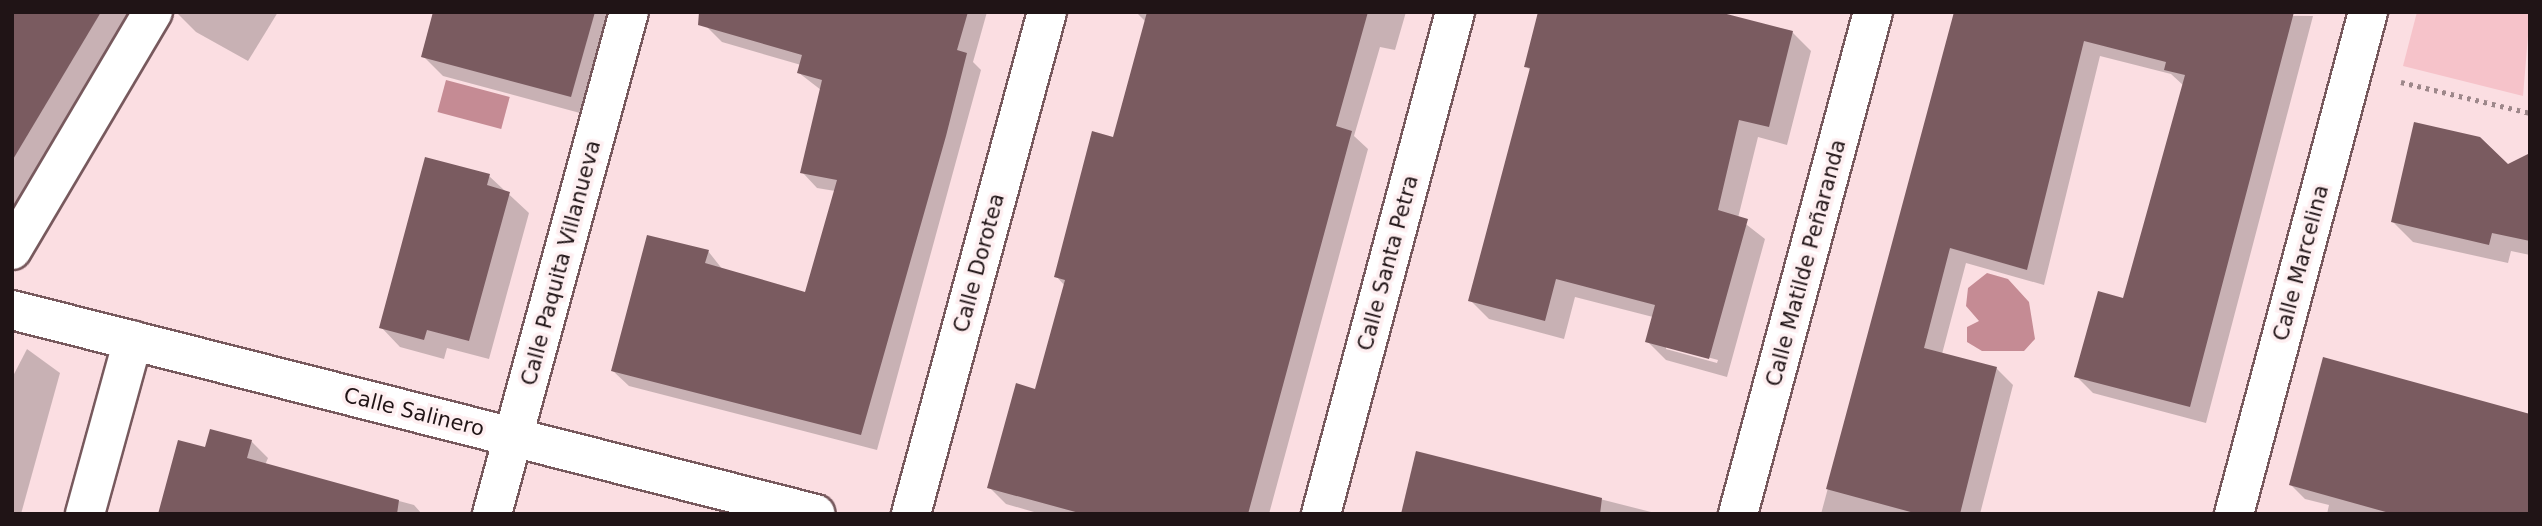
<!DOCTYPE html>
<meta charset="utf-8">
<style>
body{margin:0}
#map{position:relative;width:2542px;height:526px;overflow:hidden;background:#fbdee2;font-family:"DejaVu Sans",sans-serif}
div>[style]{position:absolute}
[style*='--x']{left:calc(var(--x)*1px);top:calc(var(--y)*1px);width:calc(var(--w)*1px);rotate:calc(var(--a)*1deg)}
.green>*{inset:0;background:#f6c3ca}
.water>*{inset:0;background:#c58b94;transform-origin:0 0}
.shadow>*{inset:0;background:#0003}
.building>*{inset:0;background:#7a5b60}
.path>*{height:4.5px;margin-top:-2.25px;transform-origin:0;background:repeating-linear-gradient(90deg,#9d878a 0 3.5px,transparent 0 8.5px)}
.roads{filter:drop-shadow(2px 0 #77595d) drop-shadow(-2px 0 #77595d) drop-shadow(0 2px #77595d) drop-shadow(0 -2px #77595d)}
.minor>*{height:38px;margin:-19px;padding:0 19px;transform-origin:19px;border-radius:19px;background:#fff}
.secondary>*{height:38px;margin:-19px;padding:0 19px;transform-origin:19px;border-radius:19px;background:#fff}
span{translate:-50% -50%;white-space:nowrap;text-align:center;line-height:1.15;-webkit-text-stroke:7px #feeff1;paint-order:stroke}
.street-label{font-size:21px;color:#201416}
.frame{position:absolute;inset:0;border:14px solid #201416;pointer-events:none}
</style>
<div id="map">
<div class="green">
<div style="clip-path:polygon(2417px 12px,2530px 12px,2523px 96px,2403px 66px)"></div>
</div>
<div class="water">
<div style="left:446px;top:80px;width:66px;height:33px;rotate:15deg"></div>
<div style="clip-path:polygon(1987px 273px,2008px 279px,2029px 302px,2035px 339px,2024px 351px,1982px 351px,1967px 342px,1967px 327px,1979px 321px,1966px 306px,1968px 288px)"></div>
</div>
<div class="shadow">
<div style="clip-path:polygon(12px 12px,131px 12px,12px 211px)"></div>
<div style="clip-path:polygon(176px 12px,278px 12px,248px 61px,196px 32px)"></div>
<div style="clip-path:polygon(435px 12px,619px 12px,591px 116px,443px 76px,423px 56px)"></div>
<div style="clip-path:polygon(711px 12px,987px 12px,973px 62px,981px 70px,877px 450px,629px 386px,613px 371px,708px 251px,723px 270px,806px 294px,835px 191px,817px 188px,802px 172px,821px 90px,799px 73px,801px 65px,722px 42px,707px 27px)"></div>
<div style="clip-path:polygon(1136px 12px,1406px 12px,1395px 50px,1380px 47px,1354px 136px,1368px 149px,1269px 514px,1041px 514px,1006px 504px,989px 487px,1036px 391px,1065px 286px,1056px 276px,1114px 139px,1146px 22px)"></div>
<div style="clip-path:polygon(1956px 12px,2313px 16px,2206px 423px,2093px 393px,2076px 376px,2124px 300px,2184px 86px,2171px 74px,2100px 56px,2044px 285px,1966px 263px,1942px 354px,1996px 368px,2013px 385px,1980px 514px,1821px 514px)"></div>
<div style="clip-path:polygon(evenodd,1792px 32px,1811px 51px,1787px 145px,1758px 137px,1738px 218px,1765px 239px,1727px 377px,1666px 360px,1647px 341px,1653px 317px,1575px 297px,1564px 339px,1489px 319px,1470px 300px,1531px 71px,1526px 66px,1792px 32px,1666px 346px,1718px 360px,1717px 363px,1666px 349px,1666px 346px)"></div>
<div style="clip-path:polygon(2507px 167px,2530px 173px,2530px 255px,2511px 251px,2508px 263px,2413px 242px,2393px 222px)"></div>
<div style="clip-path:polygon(489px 176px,529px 213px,489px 359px,447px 348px,444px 359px,400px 347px,381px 327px)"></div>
<div style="clip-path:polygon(27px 349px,60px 373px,21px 514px,12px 514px,12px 378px)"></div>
<div style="clip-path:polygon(251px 441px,268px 458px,265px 465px,414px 505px,422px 514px,160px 514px,206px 449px)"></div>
<div style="clip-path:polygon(1418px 453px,1659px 514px,1403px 514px)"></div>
<div style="clip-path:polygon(2291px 485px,2530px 514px,2327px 514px,2329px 505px,2305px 499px)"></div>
</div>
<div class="building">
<div style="clip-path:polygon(12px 12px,101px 12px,12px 161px)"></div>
<div style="clip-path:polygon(433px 12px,595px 12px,571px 97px,421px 57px)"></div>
<div style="clip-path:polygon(699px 12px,968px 12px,957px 50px,967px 53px,946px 136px,861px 435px,611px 371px,647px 235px,709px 250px,705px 263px,805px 292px,837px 180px,800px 173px,822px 80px,797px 73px,802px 55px,698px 25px)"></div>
<div style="clip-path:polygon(1147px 12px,1368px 12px,1336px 126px,1352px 131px,1248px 514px,1083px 514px,987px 488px,1016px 383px,1035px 389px,1065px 280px,1054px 277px,1092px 131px,1113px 137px)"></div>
<div style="clip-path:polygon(1538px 12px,1719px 12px,1793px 31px,1769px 127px,1739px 120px,1718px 210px,1748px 219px,1709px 359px,1645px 342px,1655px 305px,1556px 279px,1545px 321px,1468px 301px,1530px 68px,1524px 67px)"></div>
<div style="clip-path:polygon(1954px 12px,2294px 12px,2190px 407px,2074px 377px,2098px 291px,2123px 298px,2185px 75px,2164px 70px,2166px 62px,2084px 41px,2027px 270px,1950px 248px,1924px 348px,1997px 367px,1960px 514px,1918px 514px,1826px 489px)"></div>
<div style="clip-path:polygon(2414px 122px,2480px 137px,2508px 164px,2530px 153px,2530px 241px,2492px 233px,2489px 245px,2391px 222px)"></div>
<div style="clip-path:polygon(425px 157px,490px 174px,487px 185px,510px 192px,469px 341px,427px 330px,424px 340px,379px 328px)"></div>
<div style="clip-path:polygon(2323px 357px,2530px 414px,2530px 514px,2393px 514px,2289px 485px)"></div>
<div style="clip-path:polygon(210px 429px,252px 440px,247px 458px,399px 500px,397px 514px,158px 514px,178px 440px,205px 447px)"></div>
<div style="clip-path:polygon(1416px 451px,1602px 498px,1600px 514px,1401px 514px)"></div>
</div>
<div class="path">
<div style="--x:2401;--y:82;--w:133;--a:13.5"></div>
</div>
<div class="roads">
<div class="minor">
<div style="--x:12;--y:250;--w:277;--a:-59.4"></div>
<div style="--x:85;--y:514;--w:180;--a:-74.6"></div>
<div style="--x:492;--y:514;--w:520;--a:-74.74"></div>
<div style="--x:911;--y:514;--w:520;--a:-74.84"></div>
<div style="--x:1321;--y:514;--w:520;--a:-75.05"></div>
<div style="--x:1738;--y:514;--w:520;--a:-74.95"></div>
<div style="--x:2234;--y:514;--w:520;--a:-75.05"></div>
</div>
<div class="secondary">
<div style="--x:12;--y:310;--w:829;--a:14.24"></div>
</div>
</div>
<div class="street-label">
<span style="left:561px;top:263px;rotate:-75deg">Calle Paquita Villanueva</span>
<span style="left:979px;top:263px;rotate:-75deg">Calle Dorotea</span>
<span style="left:1388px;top:263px;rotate:-75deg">Calle Santa Petra</span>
<span style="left:1806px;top:263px;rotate:-75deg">Calle Matilde Peñaranda</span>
<span style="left:2301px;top:263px;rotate:-75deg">Calle Marcelina</span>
<span style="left:414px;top:412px;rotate:14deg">Calle Salinero</span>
</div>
<div class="frame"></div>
</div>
